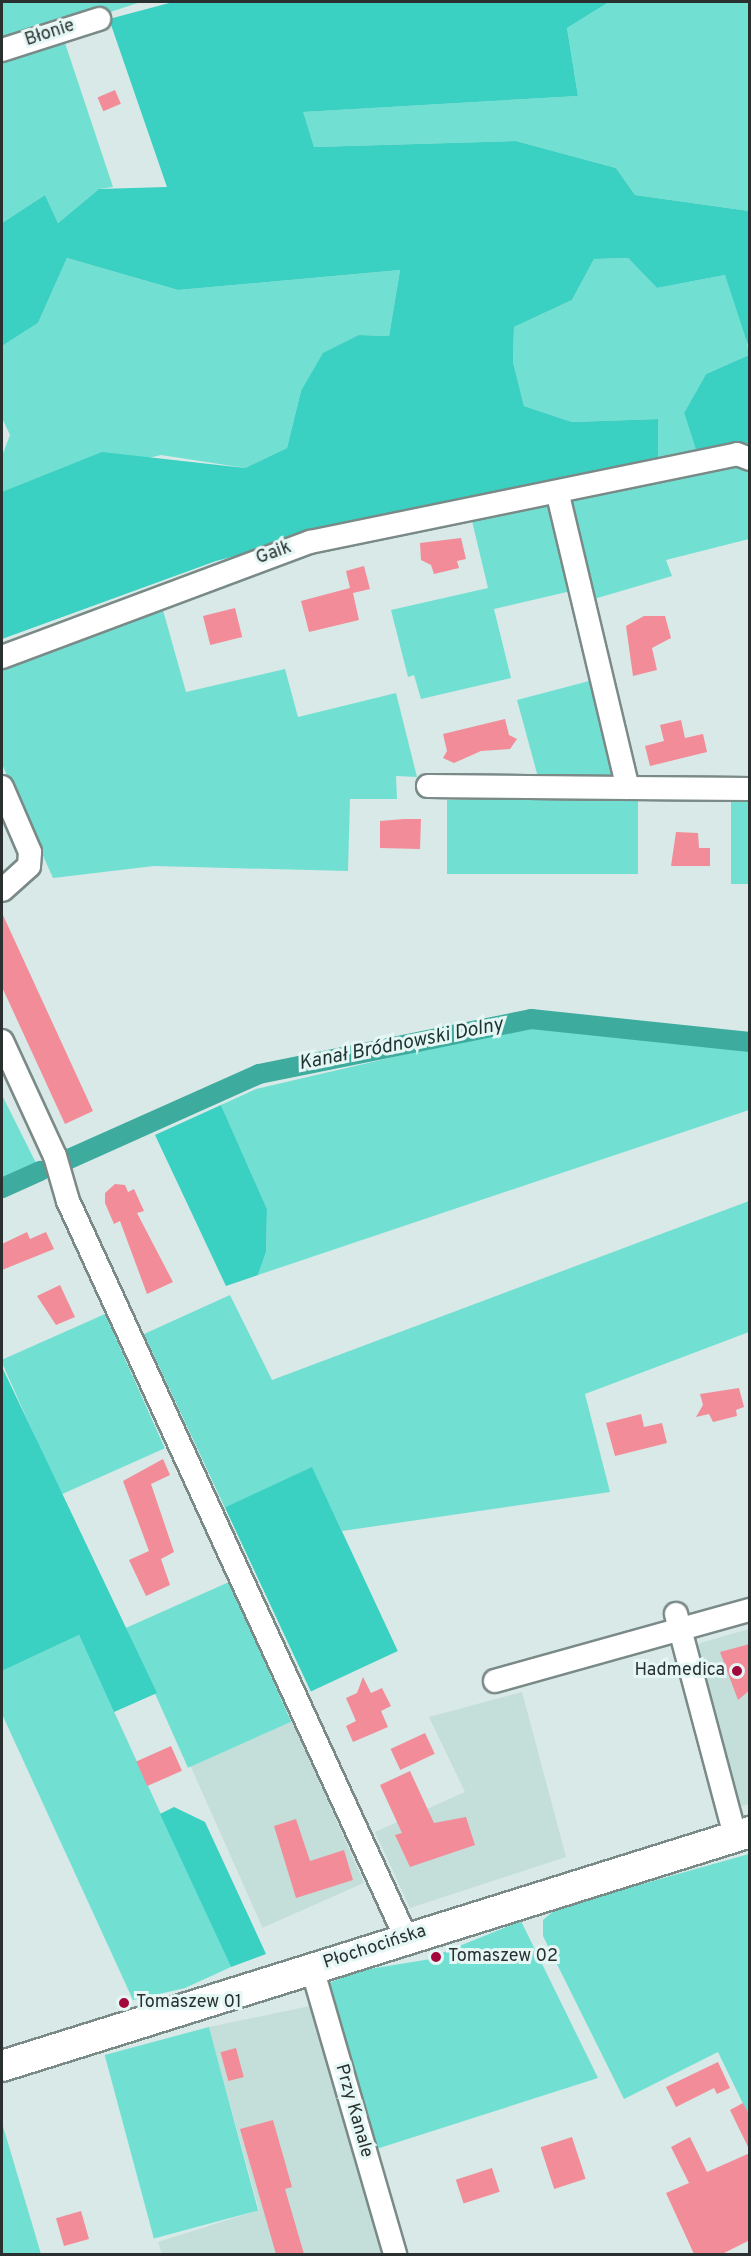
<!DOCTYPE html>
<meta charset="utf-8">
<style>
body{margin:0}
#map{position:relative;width:751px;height:2256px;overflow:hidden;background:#d8e9e7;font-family:Overpass,sans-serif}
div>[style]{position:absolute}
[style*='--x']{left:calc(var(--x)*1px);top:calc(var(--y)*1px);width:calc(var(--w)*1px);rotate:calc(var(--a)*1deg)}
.built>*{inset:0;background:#c4deda;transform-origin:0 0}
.green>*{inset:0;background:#71e0d3;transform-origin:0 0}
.forest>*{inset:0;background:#3ad0c2;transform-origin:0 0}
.canal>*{height:20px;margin:-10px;padding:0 10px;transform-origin:10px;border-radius:10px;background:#3eab9f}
.building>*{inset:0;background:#f28c99;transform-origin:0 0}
.roads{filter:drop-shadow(2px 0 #7a8a87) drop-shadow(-2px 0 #7a8a87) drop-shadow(0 2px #7a8a87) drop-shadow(0 -2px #7a8a87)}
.minor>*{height:22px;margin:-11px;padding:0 11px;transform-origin:11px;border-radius:11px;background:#fff}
.major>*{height:30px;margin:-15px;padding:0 15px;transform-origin:15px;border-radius:15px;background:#fff}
.dots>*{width:16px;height:16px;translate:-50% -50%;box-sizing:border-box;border:3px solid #e5f7f4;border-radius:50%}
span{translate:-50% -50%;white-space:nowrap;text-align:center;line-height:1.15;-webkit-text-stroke:6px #e5f7f4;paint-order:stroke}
.street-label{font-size:18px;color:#2a302f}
.poi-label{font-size:18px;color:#2a302f}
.right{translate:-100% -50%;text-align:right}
.left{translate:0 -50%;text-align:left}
.water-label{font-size:20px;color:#1c3431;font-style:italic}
.frame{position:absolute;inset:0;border:3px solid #2a302f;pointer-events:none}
</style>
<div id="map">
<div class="built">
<div style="clip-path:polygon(749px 1629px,749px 1804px,739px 1807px,695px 1650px,700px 1643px)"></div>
<div style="clip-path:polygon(522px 1692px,566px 1857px,410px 1908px,375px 1832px,465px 1792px,429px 1717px)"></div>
<div style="left:292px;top:1721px;width:177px;height:111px;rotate:66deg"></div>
<div style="clip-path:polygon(310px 2006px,387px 2254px,162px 2254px,158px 2242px,259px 2210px,209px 2027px)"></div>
</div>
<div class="green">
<div style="clip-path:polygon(2px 2px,141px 2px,2px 47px)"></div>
<div style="clip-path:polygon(609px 2px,749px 2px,749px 211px,635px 195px,616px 168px,516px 141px,314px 147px,302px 112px,578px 96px,567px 28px)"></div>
<div style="clip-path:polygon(62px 34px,113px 187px,99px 189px,58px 223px,45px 195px,2px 223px,2px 55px)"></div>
<div style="clip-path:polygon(67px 258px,178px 290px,400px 270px,389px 336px,359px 335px,301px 391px,287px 448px,245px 468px,161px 455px,2px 492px,2px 456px,10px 435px,2px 418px,2px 346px,38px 323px)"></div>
<div style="clip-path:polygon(628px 258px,657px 288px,725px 275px,743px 317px,749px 355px,706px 374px,684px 413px,697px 453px,658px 460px,657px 419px,572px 422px,524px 406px,513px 362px,514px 327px,572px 300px,594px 259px)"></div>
<div style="clip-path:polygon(744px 463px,749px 467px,749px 539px,666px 560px,672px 576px,594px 599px,570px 499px)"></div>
<div style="clip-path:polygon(550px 503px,571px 591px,494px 609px,511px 678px,421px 699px,414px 675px,408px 677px,391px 610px,488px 588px,471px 517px)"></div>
<div style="clip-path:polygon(161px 603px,186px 692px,285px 669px,298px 717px,396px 693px,417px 777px,396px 776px,397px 799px,350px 799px,348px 871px,154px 866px,53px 878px,2px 764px,2px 669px)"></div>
<div style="clip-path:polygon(593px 680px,617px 778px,538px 777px,517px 700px)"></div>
<div style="left:447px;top:800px;width:191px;height:74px"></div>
<div style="left:731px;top:802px;width:18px;height:82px"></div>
<div style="clip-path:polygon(531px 1025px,749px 1051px,749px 1110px,258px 1275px,266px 1252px,267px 1209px,221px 1105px,256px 1089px)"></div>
<div style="clip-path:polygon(2px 1095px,37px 1165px,2px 1180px)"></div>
<div style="clip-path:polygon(749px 1201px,749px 1332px,585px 1394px,610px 1492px,342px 1531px,312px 1468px,225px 1508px,144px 1334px,230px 1295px,272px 1380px)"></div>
<div style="left:105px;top:1314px;width:147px;height:114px;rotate:66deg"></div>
<div style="left:229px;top:1582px;width:153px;height:113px;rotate:66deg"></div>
<div style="clip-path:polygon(79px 1635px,231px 1967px,185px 1988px,133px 2000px,2px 1714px,2px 1671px)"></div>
<div style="clip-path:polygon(749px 1854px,749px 2116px,718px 2052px,624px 2099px,543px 1936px,543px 1920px,557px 1908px)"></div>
<div style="clip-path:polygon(521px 1921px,598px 2078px,370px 2151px,325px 1985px,357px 1971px,443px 1957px,442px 1953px)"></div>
<div style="left:209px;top:2027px;width:190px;height:108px;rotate:75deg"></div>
<div style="clip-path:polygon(2px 2123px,41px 2254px,2px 2254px)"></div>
</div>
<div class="forest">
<div style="clip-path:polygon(173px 2px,609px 2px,567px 28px,578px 96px,303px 112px,314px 147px,516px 141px,616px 168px,635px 195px,749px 211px,749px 348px,725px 275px,657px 288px,628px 258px,594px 259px,572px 300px,514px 327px,513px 362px,524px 406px,572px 422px,658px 419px,658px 460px,390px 515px,216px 561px,2px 639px,2px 492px,102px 452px,245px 468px,287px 448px,301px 391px,323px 353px,359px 335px,389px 336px,400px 270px,178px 290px,67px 258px,38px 323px,2px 346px,2px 223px,45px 195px,58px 223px,99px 189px,167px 187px,109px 19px)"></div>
<div style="clip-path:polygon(749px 355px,749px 443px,697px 453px,684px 413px,706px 374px)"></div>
<div style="clip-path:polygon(221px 1105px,267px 1209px,266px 1252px,258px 1275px,226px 1286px,155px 1135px)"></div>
<div style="clip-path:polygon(2px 1367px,157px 1693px,114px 1712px,79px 1635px,2px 1671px)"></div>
<div style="left:312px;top:1467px;width:203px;height:96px;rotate:65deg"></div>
<div style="clip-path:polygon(174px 1807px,205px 1822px,266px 1954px,231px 1967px,160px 1814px)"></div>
</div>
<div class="canal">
<div style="--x:69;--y:1159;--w:208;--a:-24.1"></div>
<div style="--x:259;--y:1074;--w:278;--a:-11.4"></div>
<div style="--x:531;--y:1019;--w:220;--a:6"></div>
<div style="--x:2;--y:1188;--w:42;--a:-24.1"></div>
</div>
<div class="building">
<div style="left:115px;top:90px;width:15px;height:19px;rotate:67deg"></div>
<div style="clip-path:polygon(461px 538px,466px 559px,457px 561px,459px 568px,434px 574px,431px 565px,421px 560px,420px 543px)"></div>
<div style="clip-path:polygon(364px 566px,370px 589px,353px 593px,359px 620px,309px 632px,301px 601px,350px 588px,346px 571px)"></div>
<div style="left:235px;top:608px;width:30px;height:33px;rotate:76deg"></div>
<div style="clip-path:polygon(644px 616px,665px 616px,671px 638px,652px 648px,657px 670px,633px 676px,626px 626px)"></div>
<div style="clip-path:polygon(505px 719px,509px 735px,517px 739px,510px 749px,481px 751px,454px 763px,443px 758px,447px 751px,443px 734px)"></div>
<div style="clip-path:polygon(681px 720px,685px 738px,703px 734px,707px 752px,650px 766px,645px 746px,664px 741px,660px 725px)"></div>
<div style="clip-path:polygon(404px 819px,421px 819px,420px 849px,380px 848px,380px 821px)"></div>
<div style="clip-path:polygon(676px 832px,698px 833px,699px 848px,710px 848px,710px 866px,671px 866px)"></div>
<div style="clip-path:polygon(2px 913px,93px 1111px,65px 1124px,2px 987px)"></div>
<div style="clip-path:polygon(115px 1184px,125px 1185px,128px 1192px,134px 1189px,144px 1211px,137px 1213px,173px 1282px,147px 1294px,120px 1221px,114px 1224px,105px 1203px,105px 1193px)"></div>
<div style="clip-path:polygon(27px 1232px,30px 1239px,46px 1232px,54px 1249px,2px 1270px,2px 1244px)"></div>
<div style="clip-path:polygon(60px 1285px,75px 1317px,56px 1325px,37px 1296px)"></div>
<div style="clip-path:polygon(739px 1388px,744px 1407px,736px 1410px,737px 1416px,713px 1422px,709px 1414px,696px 1417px,703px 1405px,700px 1394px)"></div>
<div style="clip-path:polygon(641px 1414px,644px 1427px,662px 1423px,667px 1443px,615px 1456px,606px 1423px)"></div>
<div style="clip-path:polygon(163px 1459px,170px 1475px,151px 1484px,174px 1552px,161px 1559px,170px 1585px,146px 1596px,129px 1560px,149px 1551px,123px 1481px)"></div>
<div style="clip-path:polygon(750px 1644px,750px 1690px,738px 1700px,720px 1652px)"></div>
<div style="clip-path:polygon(363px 1677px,371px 1693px,382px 1688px,391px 1706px,381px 1711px,388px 1727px,353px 1742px,346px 1726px,356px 1721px,346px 1698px,357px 1693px)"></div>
<div style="left:425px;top:1733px;width:23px;height:38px;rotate:65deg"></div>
<div style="left:171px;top:1746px;width:27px;height:38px;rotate:66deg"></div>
<div style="clip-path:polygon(410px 1771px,434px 1823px,466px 1817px,475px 1845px,410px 1867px,395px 1835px,402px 1833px,380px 1785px)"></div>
<div style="clip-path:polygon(296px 1819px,310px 1861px,344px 1850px,353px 1880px,296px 1898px,274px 1826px)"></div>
<div style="left:236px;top:2048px;width:30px;height:16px;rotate:75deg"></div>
<div style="clip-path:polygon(718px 2062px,730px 2088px,717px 2094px,714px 2088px,676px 2107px,666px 2087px)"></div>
<div style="clip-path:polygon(743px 2103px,750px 2116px,750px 2151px,730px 2110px)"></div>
<div style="clip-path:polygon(273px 2120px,292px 2187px,285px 2189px,304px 2254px,276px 2254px,240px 2129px)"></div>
<div style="left:572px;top:2137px;width:44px;height:33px;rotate:72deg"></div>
<div style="clip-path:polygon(690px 2137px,707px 2172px,750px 2153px,750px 2240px,722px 2254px,694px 2254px,666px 2193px,689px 2183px,671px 2147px)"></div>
<div style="left:492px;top:2168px;width:25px;height:38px;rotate:72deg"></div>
<div style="left:81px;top:2211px;width:29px;height:26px;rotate:74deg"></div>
</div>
<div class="roads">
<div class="minor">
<div style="--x:2;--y:50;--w:102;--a:-17.7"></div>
<div style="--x:558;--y:495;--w:301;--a:76.6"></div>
<div style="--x:628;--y:788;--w:122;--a:0.5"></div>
<div style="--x:2;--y:657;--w:329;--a:-20.5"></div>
<div style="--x:310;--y:542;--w:436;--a:-11.6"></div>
<div style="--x:737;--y:454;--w:14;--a:21"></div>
<div style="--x:428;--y:786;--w:200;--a:0.6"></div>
<div style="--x:2;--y:787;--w:71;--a:66.7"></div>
<div style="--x:30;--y:852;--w:14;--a:94"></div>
<div style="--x:29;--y:866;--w:36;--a:138"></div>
<div style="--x:2;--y:1041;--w:127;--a:65.3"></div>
<div style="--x:55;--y:1156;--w:47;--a:73.9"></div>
<div style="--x:68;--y:1201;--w:811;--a:65.36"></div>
<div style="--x:676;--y:1614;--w:230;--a:75.1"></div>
<div style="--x:495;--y:1681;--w:265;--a:-15.6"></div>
<div style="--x:312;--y:1968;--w:298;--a:73.8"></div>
</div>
<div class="major">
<div style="--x:2;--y:2066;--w:784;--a:-17.37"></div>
</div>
</div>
<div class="dots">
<div style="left:737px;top:1671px;background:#a3073c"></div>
<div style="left:436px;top:1957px;background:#a3073c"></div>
<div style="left:124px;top:2003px;background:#a3073c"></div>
</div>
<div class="street-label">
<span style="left:50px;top:34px;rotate:-18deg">Błonie</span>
<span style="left:274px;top:554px;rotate:-20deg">Gaik</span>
<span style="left:375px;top:1948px;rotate:-18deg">Płochocińska</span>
<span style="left:353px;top:2111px;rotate:74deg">Przy Kanale</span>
</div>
<div class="poi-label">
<span class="right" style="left:725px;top:1671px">Hadmedica</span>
<span class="left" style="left:448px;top:1957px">Tomaszew 02</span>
<span class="left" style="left:136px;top:2003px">Tomaszew 01</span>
</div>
<div class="water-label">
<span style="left:401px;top:1045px;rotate:-11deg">Kanał Bródnowski Dolny</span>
</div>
<div class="frame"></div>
</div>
